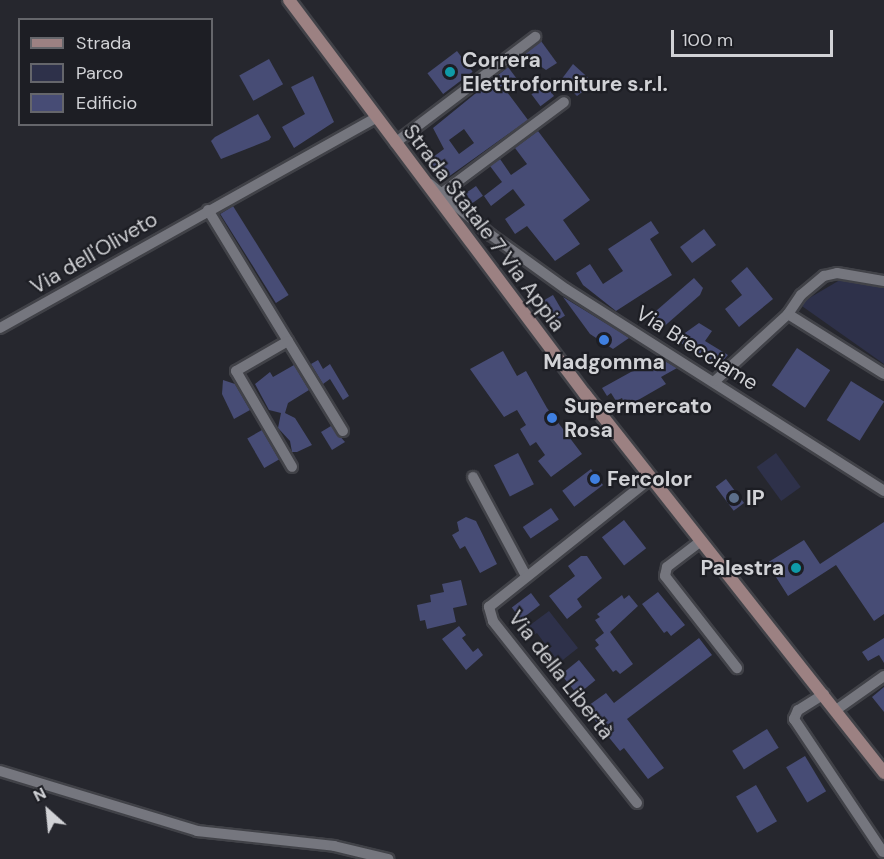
<!DOCTYPE html>
<meta charset="utf-8">
<style>
body{margin:0}
#map{position:relative;width:884px;height:859px;overflow:hidden;background:#26272e;font-family:"DM Sans",sans-serif}
div>[style]{position:absolute}
[style*='--x']{left:calc(var(--x)*1px);top:calc(var(--y)*1px);width:calc(var(--w)*1px);rotate:calc(var(--a)*1deg)}
.green>*{inset:0;background:#2e314a;transform-origin:0 0}
.building>*{inset:0;background:#474c75;transform-origin:0 0}
.roads{filter:drop-shadow(2px 0 #414248) drop-shadow(-2px 0 #414248) drop-shadow(0 2px #414248) drop-shadow(0 -2px #414248)}
.minor>*{height:10px;margin:-5px;padding:0 5px;transform-origin:5px;border-radius:5px;background:#75767e}
.secondary>*{height:12px;margin:-6px;padding:0 6px;transform-origin:6px;border-radius:6px;background:#9c8182}
.dots>*{width:16px;height:16px;translate:-50% -50%;box-sizing:border-box;border:3px solid #1d1e24;border-radius:50%}
span{translate:-50% -50%;white-space:nowrap;text-align:center;line-height:1.15;-webkit-text-stroke:4.5px #1d1e24;paint-order:stroke}
.poi-label{font-size:21px;color:#d1d2d6;font-weight:700}
.left{translate:0 -50%;text-align:left}
.right{translate:-100% -50%;text-align:right}
.street-label{font-size:21px;color:#d1d2d6}
.legend{position:absolute;left:18px;top:18px;width:195px;height:108px;box-sizing:border-box;background:#1d1e24;border:2px solid #65666b;margin:0;padding:8px 10px;list-style:none;font-size:18px;color:#d1d2d6}
.legend li{display:flex;align-items:center;gap:12px;height:30px}
.legend b{width:30px;border:2px solid #65666b}
.north{position:absolute;left:18px;top:781px;width:60px;height:60px;-webkit-text-stroke:4px #1d1e24;paint-order:stroke;rotate:333deg;font-size:16px;font-weight:700;line-height:24px;text-align:center;color:#d1d2d6}
.north::after{content:'';display:block;margin:auto;width:21px;height:27px;background:#d1d2d6;clip-path:polygon(50% 0,100% 100%,50% 72%,0 100%)}
.scale{position:absolute;left:671px;top:30px;width:162px;height:27px;box-sizing:border-box;border:3px solid #d1d2d6;border-top:0;padding-left:8px;font-size:18px;line-height:21px;white-space:nowrap;color:#d1d2d6;-webkit-text-stroke:4px #1d1e24;paint-order:stroke}
</style>
<div id="map">
<div class="green">
<div style="clip-path:polygon(845px 277px,884px 286px,884px 364px,799px 304px)"></div>
<div style="left:776px;top:453px;width:42px;height:24px;rotate:54deg"></div>
<div style="clip-path:polygon(549px 611px,578px 648px,559px 663px,537px 633px,523px 641px,518px 634px)"></div>
</div>
<div class="building">
<div style="clip-path:polygon(541px 41px,557px 63px,546px 70px,524px 55px)"></div>
<div style="left:457px;top:51px;width:26px;height:37px;rotate:53deg"></div>
<div style="left:269px;top:59px;width:29px;height:34px;rotate:61deg"></div>
<div style="clip-path:polygon(573px 64px,594px 83px,577px 96px,561px 80px)"></div>
<div style="clip-path:polygon(evenodd,508px 67px,520px 83px,507px 92px,528px 120px,444px 180px,429px 160px,444px 149px,433px 128px,508px 67px,464px 129px,474px 143px,459px 154px,449px 140px,464px 129px)"></div>
<div style="clip-path:polygon(313px 76px,334px 122px,294px 148px,282px 127px,305px 114px,291px 87px)"></div>
<div style="left:545px;top:84px;width:15px;height:17px;rotate:53deg"></div>
<div style="clip-path:polygon(258px 114px,271px 137px,269px 140px,221px 159px,211px 141px,215px 137px)"></div>
<div style="clip-path:polygon(538px 131px,590px 200px,563px 220px,580px 244px,555px 261px,527px 226px,515px 234px,505px 219px,525px 205px,513px 189px,491px 206px,484px 196px,502px 182px,490px 166px,500px 159px,511px 175px,527px 164px,515px 148px)"></div>
<div style="left:476px;top:186px;width:12px;height:13px;rotate:55deg"></div>
<div style="left:233px;top:206px;width:105px;height:15px;rotate:58deg"></div>
<div style="clip-path:polygon(651px 221px,659px 233px,650px 239px,672px 275px,616px 311px,583px 285px,576px 273px,590px 264px,603px 284px,623px 271px,608px 249px)"></div>
<div style="left:704px;top:229px;width:20px;height:30px;rotate:53deg"></div>
<div style="clip-path:polygon(747px 267px,773px 299px,739px 327px,725px 309px,742px 295px,731px 281px)"></div>
<div style="clip-path:polygon(694px 278px,703px 288px,700px 295px,660px 330px,649px 317px)"></div>
<div style="left:553px;top:295px;width:24px;height:12px;rotate:60deg"></div>
<div style="clip-path:polygon(563px 297px,620px 332px,629px 338px,613px 349px,590px 334px)"></div>
<div style="clip-path:polygon(699px 323px,712px 331px,705px 341px,728px 355px,720px 364px,675px 340px)"></div>
<div style="left:797px;top:348px;width:40px;height:45px;rotate:34deg"></div>
<div style="clip-path:polygon(503px 351px,517px 376px,526px 371px,547px 408px,582px 454px,551px 477px,538px 461px,545px 455px,536px 442px,530px 446px,520px 429px,526px 425px,517px 410px,504px 417px,470px 369px)"></div>
<div style="clip-path:polygon(658px 357px,677px 368px,661px 377px,666px 384px,626px 407px,622px 398px,616px 401px,611px 393px,607px 396px,602px 388px)"></div>
<div style="clip-path:polygon(318px 360px,323px 369px,330px 364px,349px 396px,343px 400px,330px 379px,323px 384px,311px 364px)"></div>
<div style="clip-path:polygon(294px 365px,309px 390px,288px 403px,285px 413px,295px 418px,312px 445px,297px 452px,292px 452px,290px 441px,278px 428px,281px 413px,269px 410px,255px 384px,270px 372px,273px 377px)"></div>
<div style="clip-path:polygon(223px 380px,235px 384px,250px 410px,234px 419px,222px 394px)"></div>
<div style="left:851px;top:381px;width:39px;height:46px;rotate:32deg"></div>
<div style="clip-path:polygon(331px 426px,345px 442px,332px 450px,321px 432px)"></div>
<div style="left:262px;top:430px;width:34px;height:17px;rotate:60deg"></div>
<div style="left:518px;top:453px;width:35px;height:27px;rotate:63deg"></div>
<div style="left:591px;top:469px;width:20px;height:36px;rotate:53deg"></div>
<div style="left:726px;top:479px;width:30px;height:13px;rotate:53deg"></div>
<div style="left:551px;top:508px;width:14px;height:34px;rotate:56deg"></div>
<div style="clip-path:polygon(466px 517px,476px 521px,497px 564px,480px 573px,465px 546px,460px 549px,452px 535px,459px 531px,457px 522px)"></div>
<div style="left:624px;top:520px;width:36px;height:28px;rotate:52deg"></div>
<div style="clip-path:polygon(884px 522px,884px 614px,874px 621px,836px 565px,788px 596px,767px 563px,804px 540px,820px 564px)"></div>
<div style="clip-path:polygon(581px 556px,587px 556px,602px 578px,577px 599px,582px 607px,567px 619px,549px 596px,575px 576px,568px 566px)"></div>
<div style="clip-path:polygon(461px 580px,467px 605px,453px 608px,456px 622px,427px 629px,425px 620px,420px 621px,417px 605px,431px 602px,430px 595px,444px 592px,442px 584px)"></div>
<div style="clip-path:polygon(658px 592px,685px 625px,671px 636px,667px 631px,664px 633px,642px 604px)"></div>
<div style="left:531px;top:593px;width:15px;height:24px;rotate:53deg"></div>
<div style="clip-path:polygon(622px 595px,624px 599px,629px 595px,638px 606px,610px 632px,633px 664px,620px 674px,616px 670px,613px 672px,595px 648px,599px 645px,595px 640px,604px 633px,595px 620px,600px 617px,597px 614px)"></div>
<div style="clip-path:polygon(459px 626px,466px 635px,462px 638px,473px 652px,478px 648px,483px 655px,466px 670px,442px 639px)"></div>
<div style="clip-path:polygon(699px 638px,712px 655px,627px 719px,664px 768px,648px 779px,624px 748px,620px 751px,585px 708px,606px 693px,614px 703px)"></div>
<div style="clip-path:polygon(884px 638px,884px 663px,879px 655px,868px 661px,862px 652px)"></div>
<div style="left:579px;top:660px;width:26px;height:23px;rotate:51deg"></div>
<div style="clip-path:polygon(884px 687px,884px 712px,872px 697px)"></div>
<div style="left:767px;top:729px;width:22px;height:41px;rotate:58deg"></div>
<div style="left:805px;top:756px;width:41px;height:22px;rotate:59deg"></div>
<div style="left:756px;top:785px;width:42px;height:23px;rotate:60deg"></div>
</div>
<div class="roads">
<div class="minor">
<div style="--x:395;--y:143;--w:176;--a:-37.1"></div>
<div style="--x:430;--y:184;--w:80;--a:39.9"></div>
<div style="--x:491;--y:235;--w:92;--a:35.8"></div>
<div style="--x:566;--y:289;--w:377;--a:32.4"></div>
<div style="--x:442;--y:193;--w:152;--a:-36.7"></div>
<div style="--x:208;--y:210;--w:259;--a:58.6"></div>
<div style="--x:788;--y:314;--w:23;--a:-56"></div>
<div style="--x:801;--y:295;--w:30;--a:-40"></div>
<div style="--x:824;--y:276;--w:13;--a:-13"></div>
<div style="--x:837;--y:273;--w:48;--a:9.7"></div>
<div style="--x:0;--y:328;--w:430;--a:-29.2"></div>
<div style="--x:288;--y:341;--w:60;--a:150"></div>
<div style="--x:236;--y:371;--w:111;--a:59.7"></div>
<div style="--x:715;--y:381;--w:99;--a:-42.5"></div>
<div style="--x:788;--y:314;--w:113;--a:32"></div>
<div style="--x:473;--y:477;--w:112;--a:61.8"></div>
<div style="--x:701;--y:541;--w:43;--a:142.6"></div>
<div style="--x:667;--y:567;--w:9;--a:103"></div>
<div style="--x:665;--y:576;--w:117;--a:52"></div>
<div style="--x:824;--y:694;--w:31;--a:148"></div>
<div style="--x:798;--y:710;--w:10;--a:114"></div>
<div style="--x:794;--y:719;--w:160;--a:56.2"></div>
<div style="--x:836;--y:710;--w:59;--a:-35.3"></div>
<div style="--x:0;--y:771;--w:206;--a:16.9"></div>
<div style="--x:197;--y:831;--w:138;--a:6.2"></div>
<div style="--x:334;--y:846;--w:56;--a:13.5"></div>
<div style="--x:637;--y:803;--w:232;--a:-128.4"></div>
<div style="--x:493;--y:621;--w:15;--a:-106"></div>
<div style="--x:489;--y:607;--w:207;--a:-38.5"></div>
</div>
<div class="secondary">
<div style="--x:289;--y:0;--w:493;--a:53.1"></div>
<div style="--x:585;--y:394;--w:483;--a:51.7"></div>
</div>
</div>
<div class="dots">
<div style="left:450px;top:72px;background:#0f9aa8"></div>
<div style="left:604px;top:340px;background:#3f7fe0"></div>
<div style="left:552px;top:418px;background:#3f7fe0"></div>
<div style="left:595px;top:479px;background:#3f7fe0"></div>
<div style="left:734px;top:498px;background:#5c6f8a"></div>
<div style="left:796px;top:568px;background:#0f9aa8"></div>
</div>
<div class="poi-label">
<span class="left" style="left:462px;top:72px">Correra<br>Elettroforniture s.r.l.</span>
<span style="left:604px;top:362px">Madgomma</span>
<span class="left" style="left:564px;top:418px">Supermercato<br>Rosa</span>
<span class="left" style="left:607px;top:479px">Fercolor</span>
<span class="left" style="left:746px;top:498px">IP</span>
<span class="right" style="left:784px;top:568px">Palestra</span>
</div>
<div class="street-label">
<span style="left:484px;top:228px;rotate:53deg">Strada Statale 7 Via Appia</span>
<span style="left:94px;top:253px;rotate:-30deg">Via dell'Oliveto</span>
<span style="left:697px;top:348px;rotate:32deg">Via Brecciame</span>
<span style="left:561px;top:675px;rotate:52deg">Via della Libertà</span>
</div>
<ul class="legend">
<li><b style="height:8px;background:#9c8182"></b>Strada</li>
<li><b style="height:16px;background:#2e314a"></b>Parco</li>
<li><b style="height:16px;background:#474c75"></b>Edificio</li>
</ul>
<div class="north">N</div>
<div class="scale">100 m</div>
</div>
